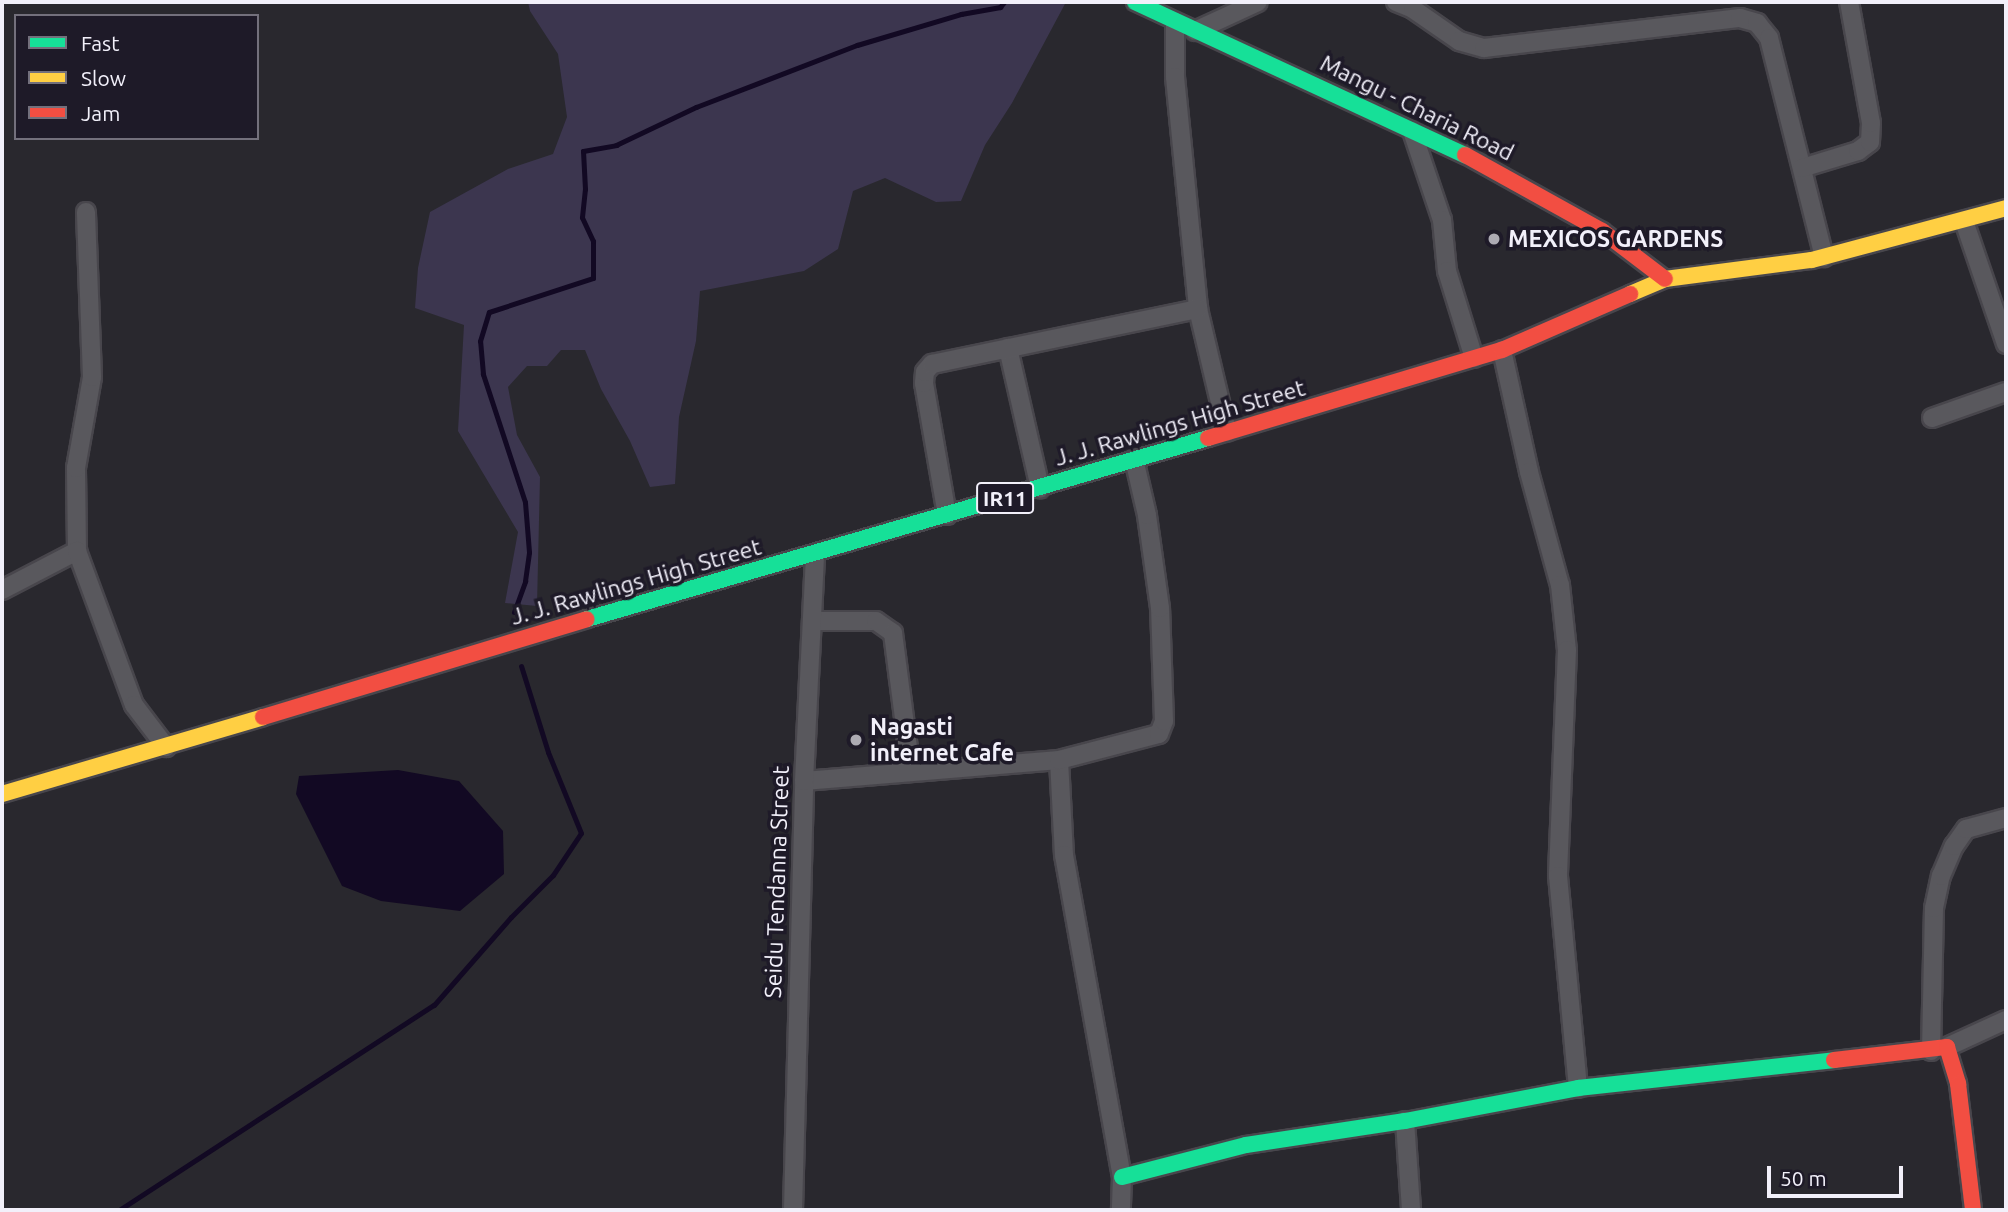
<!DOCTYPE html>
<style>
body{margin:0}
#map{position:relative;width:2008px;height:1212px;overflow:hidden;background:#29282e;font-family:Ubuntu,sans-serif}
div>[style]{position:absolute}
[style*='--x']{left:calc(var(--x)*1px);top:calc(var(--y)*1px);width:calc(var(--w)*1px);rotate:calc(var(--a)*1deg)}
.green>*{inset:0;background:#3c364f}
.water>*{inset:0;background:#120923}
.stream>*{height:5px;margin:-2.5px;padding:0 2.5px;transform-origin:2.5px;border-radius:2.5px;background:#120923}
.roads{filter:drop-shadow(2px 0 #48464c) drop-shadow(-2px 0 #48464c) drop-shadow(0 2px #48464c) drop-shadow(0 -2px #48464c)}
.street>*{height:18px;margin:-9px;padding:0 9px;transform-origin:9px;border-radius:9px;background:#59585d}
.fast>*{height:16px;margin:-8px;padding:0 8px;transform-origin:8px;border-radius:8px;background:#16e098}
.slow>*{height:16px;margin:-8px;padding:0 8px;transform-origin:8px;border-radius:8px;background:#ffcf43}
.jam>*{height:16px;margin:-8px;padding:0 8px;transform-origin:8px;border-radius:8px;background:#f24e42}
.dots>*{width:19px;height:19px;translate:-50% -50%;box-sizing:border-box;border:4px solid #1e1a28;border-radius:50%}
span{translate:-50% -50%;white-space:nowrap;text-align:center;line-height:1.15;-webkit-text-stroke:7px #1e1a28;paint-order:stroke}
.shield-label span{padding:2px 5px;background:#1e1a28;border:2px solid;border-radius:5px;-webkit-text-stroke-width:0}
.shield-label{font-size:21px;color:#f2f0fa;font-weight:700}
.street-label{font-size:23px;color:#f2f0fa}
.poi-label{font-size:23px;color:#f2f0fa;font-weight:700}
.left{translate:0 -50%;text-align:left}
.frame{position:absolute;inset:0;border:4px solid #f2f0fa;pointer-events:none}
.legend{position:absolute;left:14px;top:14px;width:245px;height:126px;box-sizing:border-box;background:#1e1a28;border:2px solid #73707c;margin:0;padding:9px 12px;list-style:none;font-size:21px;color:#f2f0fa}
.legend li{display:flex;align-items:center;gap:14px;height:35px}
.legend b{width:35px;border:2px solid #73707c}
.scale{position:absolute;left:1767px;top:1166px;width:136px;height:32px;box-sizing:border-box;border:4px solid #f2f0fa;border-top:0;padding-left:9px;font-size:21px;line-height:24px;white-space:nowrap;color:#f2f0fa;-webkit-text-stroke:5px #1e1a28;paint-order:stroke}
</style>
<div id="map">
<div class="green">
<div style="clip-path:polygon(528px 2px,1066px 2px,1012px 103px,985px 145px,961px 201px,936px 202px,885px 178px,853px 191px,838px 249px,804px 271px,700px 291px,696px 341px,679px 417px,675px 484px,650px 487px,630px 441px,601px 389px,585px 350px,561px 350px,547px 366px,527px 366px,508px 387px,517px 435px,540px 477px,537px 606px,505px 603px,518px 532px,458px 431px,464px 325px,415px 308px,418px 268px,430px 212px,508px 169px,553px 154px,567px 117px,558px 54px,530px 11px)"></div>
</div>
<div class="water">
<div style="clip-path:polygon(398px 770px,459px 781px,503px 831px,504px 874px,460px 911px,381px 901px,342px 886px,296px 794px,299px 776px)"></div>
</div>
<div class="stream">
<div style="--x:514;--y:612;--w:33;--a:-70"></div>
<div style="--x:525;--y:581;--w:29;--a:-82"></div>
<div style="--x:529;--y:552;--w:50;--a:-94.6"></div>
<div style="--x:525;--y:502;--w:135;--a:-108.2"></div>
<div style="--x:483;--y:374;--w:33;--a:-95"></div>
<div style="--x:480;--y:341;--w:30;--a:-73"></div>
<div style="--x:489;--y:312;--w:109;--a:-18.1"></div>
<div style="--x:593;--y:278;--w:37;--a:-90"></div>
<div style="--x:593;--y:241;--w:26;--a:-115"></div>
<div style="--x:582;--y:217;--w:28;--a:-84"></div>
<div style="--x:585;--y:189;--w:38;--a:-93"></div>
<div style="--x:583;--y:151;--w:34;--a:-10"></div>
<div style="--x:616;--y:145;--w:89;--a:-25.4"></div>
<div style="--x:696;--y:107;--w:173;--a:-21.1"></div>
<div style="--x:857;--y:45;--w:109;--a:-16.6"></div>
<div style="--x:961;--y:14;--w:40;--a:-10"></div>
<div style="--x:1000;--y:7;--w:6;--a:-51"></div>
<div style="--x:119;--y:1210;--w:376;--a:-33.1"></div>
<div style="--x:434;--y:1005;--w:117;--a:-48.8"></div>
<div style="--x:511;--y:917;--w:59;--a:-45"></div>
<div style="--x:553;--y:875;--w:50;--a:-56.3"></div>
<div style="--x:581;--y:833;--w:87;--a:-112.2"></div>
<div style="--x:548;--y:752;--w:90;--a:-107.4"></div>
</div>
<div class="roads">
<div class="street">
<div style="--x:1396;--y:2;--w:18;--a:22"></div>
<div style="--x:1413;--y:9;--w:56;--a:34.8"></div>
<div style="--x:1459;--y:41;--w:26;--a:16"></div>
<div style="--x:1484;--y:48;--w:258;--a:-6.7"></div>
<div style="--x:1740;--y:18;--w:18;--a:16"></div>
<div style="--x:1757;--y:23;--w:19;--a:51"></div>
<div style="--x:1769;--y:38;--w:226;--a:75.9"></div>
<div style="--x:1175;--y:22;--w:55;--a:90"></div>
<div style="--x:1175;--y:77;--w:233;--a:84.3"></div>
<div style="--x:1198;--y:309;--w:126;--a:76.7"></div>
<div style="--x:1195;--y:31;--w:69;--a:-24.7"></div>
<div style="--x:1412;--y:131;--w:94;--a:71.4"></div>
<div style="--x:1442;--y:220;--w:51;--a:84.4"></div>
<div style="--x:1447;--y:271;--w:91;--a:72.8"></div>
<div style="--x:1802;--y:168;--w:59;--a:-16.9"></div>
<div style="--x:1858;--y:151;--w:15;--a:-37"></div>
<div style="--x:1870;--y:142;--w:19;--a:-87"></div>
<div style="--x:1871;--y:123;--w:123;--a:-100.3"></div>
<div style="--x:1964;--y:221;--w:130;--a:71.1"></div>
<div style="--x:1008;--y:348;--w:144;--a:77.1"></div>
<div style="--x:1502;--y:350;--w:125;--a:77.5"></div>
<div style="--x:1529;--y:472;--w:117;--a:74.7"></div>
<div style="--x:1560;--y:585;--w:65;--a:83.9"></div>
<div style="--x:1567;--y:650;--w:226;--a:92.3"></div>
<div style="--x:1558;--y:876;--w:213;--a:84.6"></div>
<div style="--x:1932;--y:418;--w:78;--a:-19.4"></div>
<div style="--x:947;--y:515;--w:134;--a:-99.9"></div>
<div style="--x:924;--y:383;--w:11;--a:-85"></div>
<div style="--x:925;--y:372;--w:11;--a:-49"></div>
<div style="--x:932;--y:364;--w:272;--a:-11.7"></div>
<div style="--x:77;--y:551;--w:83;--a:-90.7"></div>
<div style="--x:76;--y:468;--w:92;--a:-80"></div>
<div style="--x:92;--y:377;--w:165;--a:-92.1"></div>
<div style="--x:2;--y:590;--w:85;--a:-27.5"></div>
<div style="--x:77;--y:551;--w:164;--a:69.7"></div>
<div style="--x:134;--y:705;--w:53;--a:52.7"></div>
<div style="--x:812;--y:621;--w:64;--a:0"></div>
<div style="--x:876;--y:621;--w:21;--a:35"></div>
<div style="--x:893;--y:633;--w:140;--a:82.6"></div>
<div style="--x:1059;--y:760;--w:95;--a:87"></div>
<div style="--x:1064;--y:855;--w:327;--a:79.8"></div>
<div style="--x:1122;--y:1177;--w:33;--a:92"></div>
<div style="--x:804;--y:781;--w:256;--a:-4.7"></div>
<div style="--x:1059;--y:760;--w:103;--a:-14.6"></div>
<div style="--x:1159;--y:734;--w:14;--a:-69"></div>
<div style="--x:1164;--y:721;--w:113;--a:-92"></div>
<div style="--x:1160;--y:608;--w:94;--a:-98"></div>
<div style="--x:1147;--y:515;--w:57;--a:-103.1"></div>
<div style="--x:1947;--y:1047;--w:65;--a:-24.6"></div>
<div style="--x:1931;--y:1051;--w:143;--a:-88.8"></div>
<div style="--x:1934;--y:908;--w:33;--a:-78"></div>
<div style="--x:1941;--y:876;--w:33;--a:-67"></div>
<div style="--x:1954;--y:846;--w:21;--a:-55"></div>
<div style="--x:1966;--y:829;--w:41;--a:-15.4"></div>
<div style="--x:1405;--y:1121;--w:89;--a:86.1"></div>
<div style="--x:793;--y:1210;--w:429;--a:-88.5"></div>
<div style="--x:804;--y:781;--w:226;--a:-87.2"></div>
</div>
<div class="fast">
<div style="--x:1135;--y:2;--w:364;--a:24.9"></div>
<div style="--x:587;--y:619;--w:647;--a:-16.25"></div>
<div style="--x:1122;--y:1177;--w:128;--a:-14.5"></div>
<div style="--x:1246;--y:1145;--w:161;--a:-8.6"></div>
<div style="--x:1405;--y:1121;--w:176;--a:-10.8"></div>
<div style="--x:1578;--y:1088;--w:258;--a:-6.2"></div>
</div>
<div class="slow">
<div style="--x:1630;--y:294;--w:38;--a:-23"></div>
<div style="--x:1665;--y:279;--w:148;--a:-7.4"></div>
<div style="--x:1812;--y:260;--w:201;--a:-15"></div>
<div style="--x:2;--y:794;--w:272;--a:-16.4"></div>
</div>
<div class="jam">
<div style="--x:1465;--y:155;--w:157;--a:29"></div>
<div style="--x:1602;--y:231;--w:79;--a:37.3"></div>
<div style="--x:1208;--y:438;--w:307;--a:-16.7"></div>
<div style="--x:1502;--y:350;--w:140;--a:-23.6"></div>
<div style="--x:263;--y:717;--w:338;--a:-16.8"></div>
<div style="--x:1834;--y:1060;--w:114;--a:-6.6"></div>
<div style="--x:1947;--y:1047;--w:39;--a:73"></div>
<div style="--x:1958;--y:1084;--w:127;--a:83.2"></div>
</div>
</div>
<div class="dots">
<div style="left:1494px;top:239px;background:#acaab3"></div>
<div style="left:856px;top:740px;background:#acaab3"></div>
</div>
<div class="shield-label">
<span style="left:1005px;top:498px">IR11</span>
</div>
<div class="street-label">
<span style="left:1417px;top:108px;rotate:26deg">Mangu - Charia Road</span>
<span style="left:1180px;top:423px;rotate:-16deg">J. J. Rawlings High Street</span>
<span style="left:636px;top:582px;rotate:-16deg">J. J. Rawlings High Street</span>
<span style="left:777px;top:882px;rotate:-88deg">Seidu Tendanna Street</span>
</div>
<div class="poi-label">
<span class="left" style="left:1508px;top:239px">MEXICOS GARDENS</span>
<span class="left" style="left:870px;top:740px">Nagasti<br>internet Cafe</span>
</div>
<div class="frame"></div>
<ul class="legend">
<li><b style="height:9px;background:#16e098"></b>Fast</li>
<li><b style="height:9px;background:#ffcf43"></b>Slow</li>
<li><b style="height:9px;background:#f24e42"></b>Jam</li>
</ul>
<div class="scale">50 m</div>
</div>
